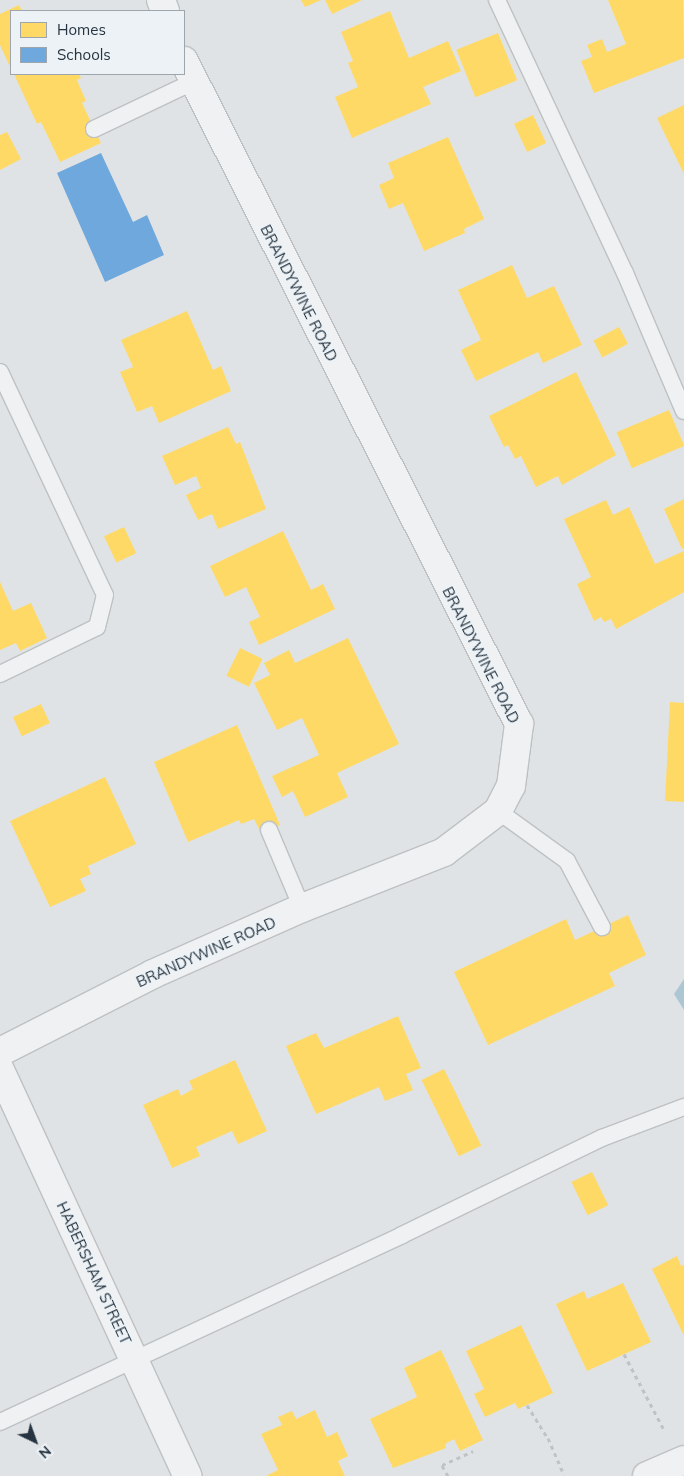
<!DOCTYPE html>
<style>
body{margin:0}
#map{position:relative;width:684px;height:1476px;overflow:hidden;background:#e0e3e5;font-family:Mulish,sans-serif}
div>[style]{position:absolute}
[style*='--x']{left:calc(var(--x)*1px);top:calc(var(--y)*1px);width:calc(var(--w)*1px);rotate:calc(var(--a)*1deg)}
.water>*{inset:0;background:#acc6d4}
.homes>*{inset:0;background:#ffd966;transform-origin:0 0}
.schools>*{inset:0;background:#6fa8dc}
.path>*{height:3px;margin-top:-1.5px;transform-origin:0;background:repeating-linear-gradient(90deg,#bfc3c5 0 4px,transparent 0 8px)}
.roads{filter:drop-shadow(1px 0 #bec1c3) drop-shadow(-1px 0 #bec1c3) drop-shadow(0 1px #bec1c3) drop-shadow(0 -1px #bec1c3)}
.service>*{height:16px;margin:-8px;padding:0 8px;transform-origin:8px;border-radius:8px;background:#eff1f2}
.minor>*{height:28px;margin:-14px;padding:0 14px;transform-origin:14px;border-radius:14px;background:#eff1f2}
.tertiary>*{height:28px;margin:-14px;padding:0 14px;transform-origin:14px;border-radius:14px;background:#eff1f2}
span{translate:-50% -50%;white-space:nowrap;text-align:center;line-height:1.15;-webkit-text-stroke:5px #edf2f6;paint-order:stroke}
.street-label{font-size:15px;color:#253440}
.legend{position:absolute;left:10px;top:10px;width:175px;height:65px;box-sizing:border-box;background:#edf2f6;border:1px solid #9da6ad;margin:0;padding:6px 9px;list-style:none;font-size:15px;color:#253440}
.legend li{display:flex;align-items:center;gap:10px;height:25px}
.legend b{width:25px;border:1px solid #9da6ad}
.north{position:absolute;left:10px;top:1416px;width:50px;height:50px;-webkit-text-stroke:4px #edf2f6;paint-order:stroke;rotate:138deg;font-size:14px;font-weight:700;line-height:20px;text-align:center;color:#253440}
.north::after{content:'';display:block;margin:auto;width:18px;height:22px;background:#253440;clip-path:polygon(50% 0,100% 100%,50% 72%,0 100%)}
</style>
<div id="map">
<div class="water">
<div style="clip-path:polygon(684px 979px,684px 1010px,674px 994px)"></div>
</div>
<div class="homes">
<div style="clip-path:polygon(301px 0,321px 0,305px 7px)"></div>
<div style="clip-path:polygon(325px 0,362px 0,332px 14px)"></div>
<div style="clip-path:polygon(608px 0,683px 0,684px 58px,594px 93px,581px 61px,592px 57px,587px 45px,602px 39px,607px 52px,626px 44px)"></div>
<div style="clip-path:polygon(19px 5px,22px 11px,11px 11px,11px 69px,0 45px,0 14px)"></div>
<div style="clip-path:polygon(390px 11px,409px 58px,448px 41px,461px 71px,423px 87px,431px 104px,352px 138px,335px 97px,358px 87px,348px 63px,353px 61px,341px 32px)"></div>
<div style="left:498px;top:33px;width:51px;height:45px;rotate:68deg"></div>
<div style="clip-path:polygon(14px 74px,79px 74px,81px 78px,77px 80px,86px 101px,82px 103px,101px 143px,60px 162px,41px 122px,37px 124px)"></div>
<div style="clip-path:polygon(684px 105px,684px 174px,657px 118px)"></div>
<div style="left:533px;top:115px;width:31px;height:21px;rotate:65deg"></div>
<div style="clip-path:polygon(7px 132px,21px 159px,0 170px,0 135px)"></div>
<div style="clip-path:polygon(448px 137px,484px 219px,464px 229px,465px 233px,424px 251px,403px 203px,389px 209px,379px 185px,394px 178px,388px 163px)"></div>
<div style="clip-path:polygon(512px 265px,527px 298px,554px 286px,582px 345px,543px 363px,538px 352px,476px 381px,461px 350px,481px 340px,458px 290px)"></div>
<div style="clip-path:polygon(187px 311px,213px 370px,221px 366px,231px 391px,159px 423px,152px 406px,137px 412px,120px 372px,133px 367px,121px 340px)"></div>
<div style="left:619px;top:327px;width:19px;height:29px;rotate:62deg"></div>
<div style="clip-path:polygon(576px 372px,616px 455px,562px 485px,558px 476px,536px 487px,521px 456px,515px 459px,508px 445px,504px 447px,489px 416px)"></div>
<div style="left:669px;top:410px;width:39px;height:57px;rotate:67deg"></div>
<div style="clip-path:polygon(228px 427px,236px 444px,240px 442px,266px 509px,218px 529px,212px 514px,198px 520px,186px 495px,201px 488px,196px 476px,175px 485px,162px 456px)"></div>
<div style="clip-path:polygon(684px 499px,684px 548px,682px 549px,664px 509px)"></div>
<div style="clip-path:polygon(606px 500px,613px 515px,629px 507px,655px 564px,684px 551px,684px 592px,616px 629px,611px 619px,604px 622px,601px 617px,594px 621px,577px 584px,591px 577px,564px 519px)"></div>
<div style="left:124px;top:527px;width:29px;height:22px;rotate:65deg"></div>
<div style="clip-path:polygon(283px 531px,311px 590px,323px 584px,335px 609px,259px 645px,249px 622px,260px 617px,246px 587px,225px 597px,210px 566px)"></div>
<div style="clip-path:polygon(0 582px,13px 611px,31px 603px,47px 638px,20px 651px,16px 643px,0 650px)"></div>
<div style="clip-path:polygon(348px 638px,399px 744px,337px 773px,348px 797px,305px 817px,293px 791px,282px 797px,272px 776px,319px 755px,302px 718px,277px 730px,254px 683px,270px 675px,264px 663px,289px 650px,295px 663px)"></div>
<div style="left:240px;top:648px;width:25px;height:31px;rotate:26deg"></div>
<div style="clip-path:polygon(670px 702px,684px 703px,684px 802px,665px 801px)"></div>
<div style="left:41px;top:704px;width:21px;height:31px;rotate:65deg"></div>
<div style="clip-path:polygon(237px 725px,280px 825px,261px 833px,254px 819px,241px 824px,239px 820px,188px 842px,154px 762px)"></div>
<div style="clip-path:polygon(105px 777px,136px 844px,88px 866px,91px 874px,80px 879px,86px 891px,50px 907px,10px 821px)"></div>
<div style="clip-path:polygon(628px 915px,646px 955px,609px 973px,615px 986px,488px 1045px,454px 972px,566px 919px,575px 940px)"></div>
<div style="clip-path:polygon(398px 1016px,421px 1068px,406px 1074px,413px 1090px,385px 1101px,379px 1087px,316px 1114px,286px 1046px,316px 1033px,324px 1048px)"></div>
<div style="clip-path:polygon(235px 1060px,267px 1131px,238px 1144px,232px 1131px,196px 1147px,200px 1156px,172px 1168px,143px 1105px,178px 1089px,181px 1096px,193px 1089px,189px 1081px)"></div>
<div style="left:444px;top:1069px;width:85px;height:25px;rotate:64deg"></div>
<div style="left:592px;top:1172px;width:37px;height:23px;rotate:64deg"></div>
<div style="clip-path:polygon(677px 1256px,681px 1266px,684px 1265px,684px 1336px,652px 1269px)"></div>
<div style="clip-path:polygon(623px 1283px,651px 1342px,587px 1371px,556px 1304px,584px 1291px,587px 1299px)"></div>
<div style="clip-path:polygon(521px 1325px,553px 1393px,518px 1409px,515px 1403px,485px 1417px,474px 1394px,484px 1389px,466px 1351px)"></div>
<div style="clip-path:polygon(441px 1350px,483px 1440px,460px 1451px,454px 1439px,445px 1444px,446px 1448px,393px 1468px,370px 1419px,417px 1397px,404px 1368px)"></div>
<div style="clip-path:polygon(315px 1410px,327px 1437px,337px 1432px,348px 1456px,338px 1461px,345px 1476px,266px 1476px,278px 1470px,261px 1434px,282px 1425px,278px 1417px,292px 1411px,296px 1419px)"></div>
</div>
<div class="schools">
<div style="clip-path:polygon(101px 153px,133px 222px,147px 215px,164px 255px,105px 282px,57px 173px)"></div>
</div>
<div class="path">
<div style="--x:624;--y:1354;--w:84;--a:62.2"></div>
<div style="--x:527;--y:1405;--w:39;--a:58"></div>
<div style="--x:548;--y:1438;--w:40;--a:66.6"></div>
<div style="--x:448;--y:1476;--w:13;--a:-119"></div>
<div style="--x:442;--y:1465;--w:34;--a:-24"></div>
</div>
<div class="roads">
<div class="service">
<div style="--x:497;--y:0;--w:302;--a:64.9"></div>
<div style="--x:625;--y:273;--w:150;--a:66.9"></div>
<div style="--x:94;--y:129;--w:110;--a:-25.4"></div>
<div style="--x:0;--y:372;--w:246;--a:64.8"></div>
<div style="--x:105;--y:595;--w:33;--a:104"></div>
<div style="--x:97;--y:627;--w:108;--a:154.1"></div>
<div style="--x:498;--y:811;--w:85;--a:35.9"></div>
<div style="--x:567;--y:861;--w:75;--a:62.1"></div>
<div style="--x:269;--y:830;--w:85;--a:67.1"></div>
<div style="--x:0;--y:1422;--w:443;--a:-24.9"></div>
<div style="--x:402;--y:1235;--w:222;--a:-25.9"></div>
<div style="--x:602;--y:1138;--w:88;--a:-20.7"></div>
</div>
<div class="minor">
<div style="--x:161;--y:0;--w:12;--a:70"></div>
<div style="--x:0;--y:1052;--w:172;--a:-27"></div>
<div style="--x:153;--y:974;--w:163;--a:-23.9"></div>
<div style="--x:302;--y:908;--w:153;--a:-21.5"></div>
<div style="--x:444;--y:852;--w:68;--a:-37.2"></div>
<div style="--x:498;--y:811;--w:28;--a:-63"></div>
<div style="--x:511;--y:786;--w:63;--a:-82.6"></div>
<div style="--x:519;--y:724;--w:743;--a:-116.81"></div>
<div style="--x:647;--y:1476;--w:40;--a:-23.4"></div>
</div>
<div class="tertiary">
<div style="--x:0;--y:1070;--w:447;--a:65.2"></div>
</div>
</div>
<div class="street-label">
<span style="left:299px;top:293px;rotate:63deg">BRANDYWINE ROAD</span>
<span style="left:481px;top:655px;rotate:63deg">BRANDYWINE ROAD</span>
<span style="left:206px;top:952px;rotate:-24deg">BRANDYWINE ROAD</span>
<span style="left:94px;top:1273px;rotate:65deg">HABERSHAM STREET</span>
</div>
<ul class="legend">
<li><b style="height:14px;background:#ffd966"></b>Homes</li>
<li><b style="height:14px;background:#6fa8dc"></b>Schools</li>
</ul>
<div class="north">N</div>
</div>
